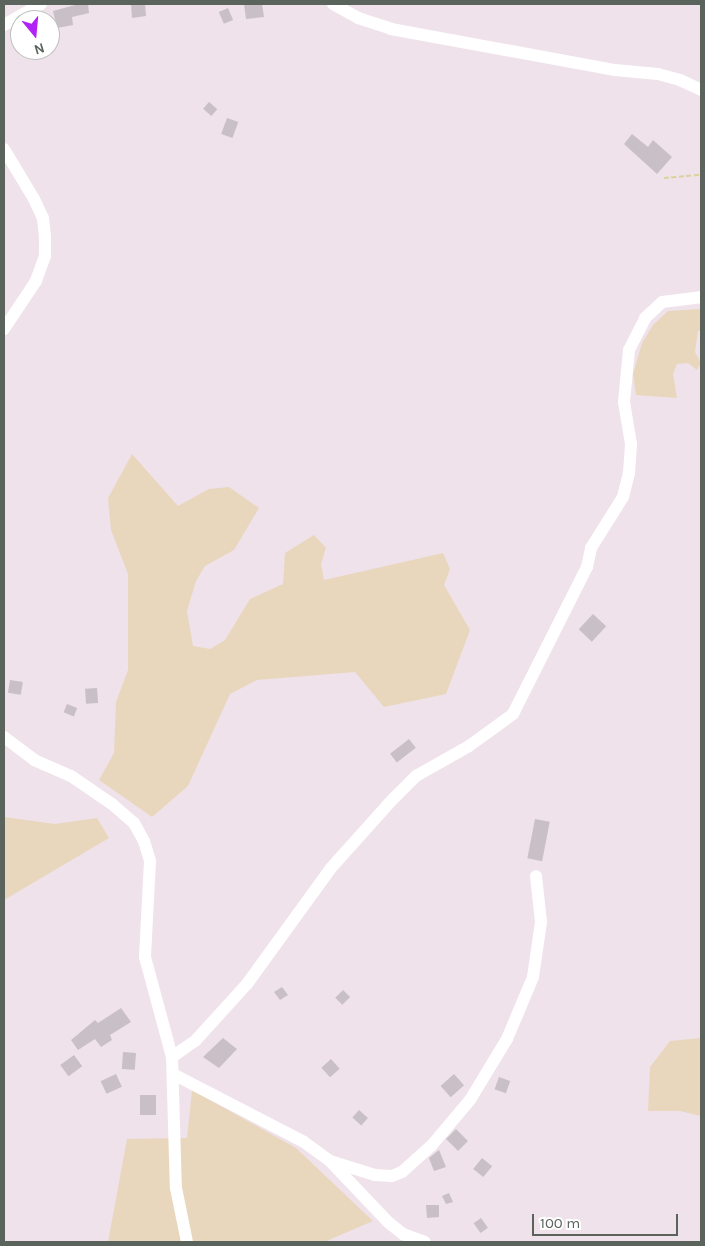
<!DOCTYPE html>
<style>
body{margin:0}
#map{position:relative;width:705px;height:1246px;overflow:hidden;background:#efe2ea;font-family:Karla,sans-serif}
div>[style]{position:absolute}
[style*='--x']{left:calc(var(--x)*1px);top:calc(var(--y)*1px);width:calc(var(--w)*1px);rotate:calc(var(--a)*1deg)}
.green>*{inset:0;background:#e8d7bd}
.building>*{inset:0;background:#c9bfc6;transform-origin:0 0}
.path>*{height:2px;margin-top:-1px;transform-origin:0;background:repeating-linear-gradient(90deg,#dbd29f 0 5px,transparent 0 7.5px)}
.minor>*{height:12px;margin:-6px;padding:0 6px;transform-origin:6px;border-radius:6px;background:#fff}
span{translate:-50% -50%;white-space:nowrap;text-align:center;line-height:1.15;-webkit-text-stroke:4.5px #fff;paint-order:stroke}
.frame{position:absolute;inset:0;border:5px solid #5b645c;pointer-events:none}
.north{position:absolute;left:10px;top:10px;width:50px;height:50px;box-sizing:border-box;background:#fff;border:1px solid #bdc1be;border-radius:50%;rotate:163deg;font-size:14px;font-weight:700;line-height:20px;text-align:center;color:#5b645c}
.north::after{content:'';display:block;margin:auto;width:18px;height:22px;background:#b123f4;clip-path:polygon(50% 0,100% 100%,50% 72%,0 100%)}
.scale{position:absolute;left:532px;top:1214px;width:146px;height:22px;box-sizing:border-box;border:2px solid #5b645c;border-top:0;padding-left:6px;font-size:15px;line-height:18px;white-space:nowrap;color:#5b645c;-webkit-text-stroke:4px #fff;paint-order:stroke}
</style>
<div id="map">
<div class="green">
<div style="clip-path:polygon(701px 309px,701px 331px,698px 331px,695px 352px,701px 363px,697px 370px,688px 363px,677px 364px,673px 374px,677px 398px,636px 395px,633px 374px,642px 343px,653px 325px,668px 311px)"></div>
<div style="clip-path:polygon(132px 454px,178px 506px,209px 489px,229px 487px,259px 508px,234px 550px,205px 566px,196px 581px,187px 611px,193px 646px,210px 649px,225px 640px,250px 599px,283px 584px,285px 553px,314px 535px,326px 548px,321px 564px,324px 580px,443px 553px,450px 569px,444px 585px,470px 630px,446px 694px,384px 707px,355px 672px,257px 680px,230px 694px,188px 786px,152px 817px,99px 780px,114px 753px,116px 702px,128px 670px,128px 574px,111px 530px,108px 498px)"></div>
<div style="clip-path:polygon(4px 817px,55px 824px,97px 818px,109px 838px,4px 900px)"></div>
<div style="clip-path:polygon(701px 1038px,701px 1116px,680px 1111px,648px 1111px,650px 1067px,670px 1041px)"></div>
<div style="clip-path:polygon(192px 1090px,296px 1148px,373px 1221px,324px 1242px,108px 1242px,127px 1139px,187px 1138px)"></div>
</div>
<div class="building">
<div style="clip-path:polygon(79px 4px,88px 4px,89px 13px,72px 17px,73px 25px,57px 28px,53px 11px)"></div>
<div style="clip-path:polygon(131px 4px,145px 4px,146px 16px,132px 18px)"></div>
<div style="clip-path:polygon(244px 4px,262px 4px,264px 17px,246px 19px)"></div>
<div style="left:228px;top:8px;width:13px;height:10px;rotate:67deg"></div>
<div style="left:209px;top:102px;width:11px;height:9px;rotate:41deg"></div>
<div style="left:227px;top:118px;width:12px;height:17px;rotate:20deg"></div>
<div style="clip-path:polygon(632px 134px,648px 147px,653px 140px,672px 157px,657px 174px,624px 144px)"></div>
<div style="left:593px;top:614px;width:18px;height:21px;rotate:43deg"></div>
<div style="left:10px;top:680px;width:13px;height:13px;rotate:9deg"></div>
<div style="left:97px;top:688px;width:15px;height:12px;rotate:86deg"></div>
<div style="left:67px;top:704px;width:11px;height:9px;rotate:22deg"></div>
<div style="left:409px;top:739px;width:11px;height:24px;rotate:52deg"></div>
<div style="left:535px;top:819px;width:15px;height:40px;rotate:11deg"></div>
<div style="clip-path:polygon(282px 987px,288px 995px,280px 1000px,274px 992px)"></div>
<div style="left:343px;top:990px;width:10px;height:11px;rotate:45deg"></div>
<div style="clip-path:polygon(121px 1008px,131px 1022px,110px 1035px,112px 1040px,101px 1047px,95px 1039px,78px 1050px,71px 1040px,95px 1020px,98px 1023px)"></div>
<div style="clip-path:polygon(223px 1038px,237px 1049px,219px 1068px,203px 1057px)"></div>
<div style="left:123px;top:1052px;width:13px;height:17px;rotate:4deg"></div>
<div style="left:74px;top:1055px;width:14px;height:17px;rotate:54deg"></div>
<div style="left:331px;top:1059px;width:13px;height:13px;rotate:48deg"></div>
<div style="left:116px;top:1074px;width:14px;height:17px;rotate:65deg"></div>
<div style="left:454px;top:1074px;width:15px;height:18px;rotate:48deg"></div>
<div style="left:499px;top:1077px;width:12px;height:13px;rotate:20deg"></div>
<div style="left:140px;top:1095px;width:16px;height:20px"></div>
<div style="left:359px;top:1110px;width:12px;height:10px;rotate:42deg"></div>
<div style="left:456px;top:1129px;width:17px;height:14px;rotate:45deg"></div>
<div style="clip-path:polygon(439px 1150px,446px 1167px,434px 1171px,429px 1158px)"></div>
<div style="left:482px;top:1158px;width:13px;height:14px;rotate:39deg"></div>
<div style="clip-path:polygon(449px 1193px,453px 1202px,446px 1204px,442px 1196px)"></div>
<div style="clip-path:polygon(426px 1205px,439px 1205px,439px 1217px,427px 1218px)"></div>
<div style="left:481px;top:1218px;width:12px;height:9px;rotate:55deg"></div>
</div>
<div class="path">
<div style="--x:664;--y:178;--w:37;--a:-5"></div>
</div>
<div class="minor">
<div style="--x:333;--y:4;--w:29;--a:29"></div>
<div style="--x:358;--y:18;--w:35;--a:18"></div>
<div style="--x:391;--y:29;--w:228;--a:10.4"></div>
<div style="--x:615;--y:70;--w:43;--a:5.3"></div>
<div style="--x:658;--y:74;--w:23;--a:15"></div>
<div style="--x:680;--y:80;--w:23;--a:25"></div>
<div style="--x:4;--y:25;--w:43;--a:-29.6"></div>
<div style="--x:4;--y:149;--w:58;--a:59"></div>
<div style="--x:34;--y:199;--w:21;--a:65"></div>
<div style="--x:43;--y:218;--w:19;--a:84"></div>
<div style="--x:45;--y:237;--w:19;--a:90"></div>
<div style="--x:45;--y:256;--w:27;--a:110"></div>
<div style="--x:36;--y:281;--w:58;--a:123.7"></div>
<div style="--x:4;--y:737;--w:38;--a:37"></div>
<div style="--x:34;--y:760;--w:40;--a:23.4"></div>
<div style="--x:71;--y:776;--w:50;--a:34.3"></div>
<div style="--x:112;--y:804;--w:29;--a:41"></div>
<div style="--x:134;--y:823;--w:21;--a:61"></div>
<div style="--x:144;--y:841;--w:21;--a:73"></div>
<div style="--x:150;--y:861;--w:96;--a:93"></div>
<div style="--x:145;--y:957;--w:104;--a:74.9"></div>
<div style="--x:172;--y:1057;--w:131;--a:88.3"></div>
<div style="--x:176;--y:1188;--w:55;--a:78.5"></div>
<div style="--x:172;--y:1057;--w:29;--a:-35"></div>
<div style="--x:196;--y:1040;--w:76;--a:-47.7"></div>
<div style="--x:247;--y:984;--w:143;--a:-54.1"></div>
<div style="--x:331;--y:868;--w:93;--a:-48.1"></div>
<div style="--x:393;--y:799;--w:33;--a:-45"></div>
<div style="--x:416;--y:776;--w:61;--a:-29.5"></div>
<div style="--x:469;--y:746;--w:54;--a:-36"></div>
<div style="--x:513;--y:714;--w:165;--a:-63.3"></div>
<div style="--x:587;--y:567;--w:19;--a:-78"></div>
<div style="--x:591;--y:548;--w:60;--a:-57.9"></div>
<div style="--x:623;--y:497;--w:25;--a:-76"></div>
<div style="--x:629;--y:473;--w:29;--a:-86"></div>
<div style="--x:631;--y:444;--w:43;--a:-99.5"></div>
<div style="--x:624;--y:402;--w:52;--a:-84.5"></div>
<div style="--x:629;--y:350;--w:36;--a:-63"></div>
<div style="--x:645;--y:318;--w:23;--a:-43"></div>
<div style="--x:662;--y:302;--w:39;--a:-7"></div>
<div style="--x:173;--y:1074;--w:148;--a:27.4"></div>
<div style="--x:304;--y:1142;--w:32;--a:36"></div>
<div style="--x:330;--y:1161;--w:84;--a:46.4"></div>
<div style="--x:388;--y:1222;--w:19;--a:39"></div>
<div style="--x:403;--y:1234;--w:23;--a:20"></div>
<div style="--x:330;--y:1161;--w:47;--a:17.3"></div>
<div style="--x:375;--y:1175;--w:17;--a:3"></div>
<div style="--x:392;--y:1176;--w:11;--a:-22"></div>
<div style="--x:402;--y:1172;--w:40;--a:-42"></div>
<div style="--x:432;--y:1145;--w:59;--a:-49.8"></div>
<div style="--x:470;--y:1100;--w:71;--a:-58.8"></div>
<div style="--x:507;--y:1039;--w:67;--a:-67.2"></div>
<div style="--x:533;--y:977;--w:56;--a:-81.7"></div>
<div style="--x:541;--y:922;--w:46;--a:-96.2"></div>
</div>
<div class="frame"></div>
<div class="north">N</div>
<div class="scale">100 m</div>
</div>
